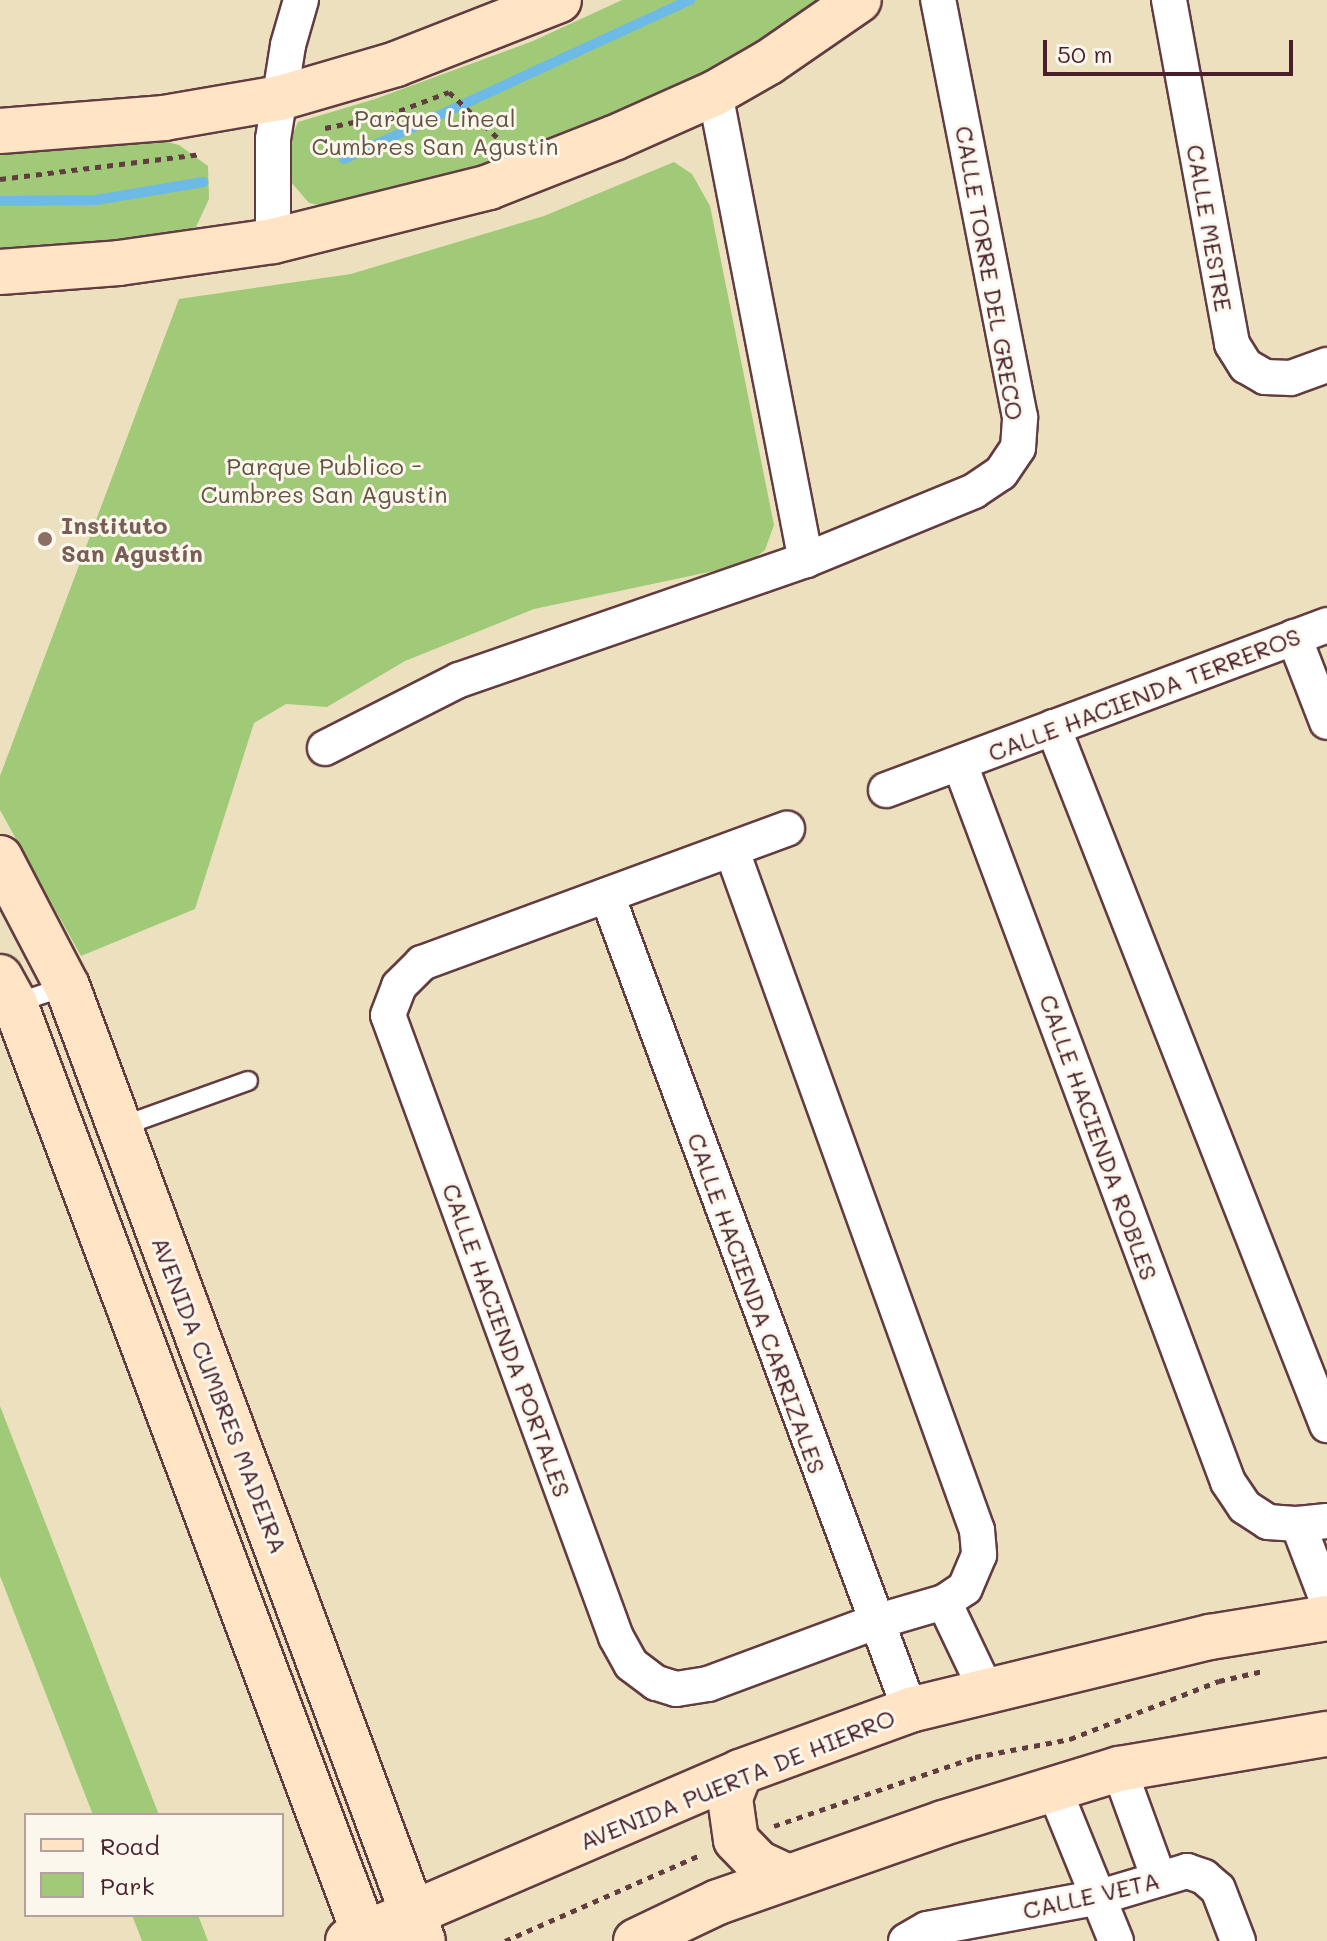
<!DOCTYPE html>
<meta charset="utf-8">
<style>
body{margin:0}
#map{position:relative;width:1327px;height:1941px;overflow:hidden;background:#ede0bf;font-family:Mali,sans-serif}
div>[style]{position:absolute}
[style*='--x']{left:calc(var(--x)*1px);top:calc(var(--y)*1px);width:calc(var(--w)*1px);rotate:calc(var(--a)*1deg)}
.green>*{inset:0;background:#a0ca77}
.stream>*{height:10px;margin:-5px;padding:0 5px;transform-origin:5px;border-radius:5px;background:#6dbae7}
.path>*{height:5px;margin-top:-2.5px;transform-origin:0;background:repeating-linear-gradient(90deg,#623c41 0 6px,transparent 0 12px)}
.roads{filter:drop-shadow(2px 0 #623c41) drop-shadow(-2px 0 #623c41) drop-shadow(0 2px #623c41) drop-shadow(0 -2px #623c41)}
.lane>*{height:18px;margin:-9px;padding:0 9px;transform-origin:9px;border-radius:9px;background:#fff}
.street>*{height:34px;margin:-17px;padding:0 17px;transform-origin:17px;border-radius:17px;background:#fff}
.secondary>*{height:44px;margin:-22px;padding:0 22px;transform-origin:22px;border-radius:22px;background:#ffe4c6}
.dots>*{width:22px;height:22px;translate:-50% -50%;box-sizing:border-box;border:4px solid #fbf7ec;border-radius:50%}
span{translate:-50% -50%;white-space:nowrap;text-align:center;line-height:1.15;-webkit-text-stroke:6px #fbf7ec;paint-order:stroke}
.park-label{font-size:24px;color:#645242}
.street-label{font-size:24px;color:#4a1f2b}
.education-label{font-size:24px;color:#785e54;font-weight:700}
.left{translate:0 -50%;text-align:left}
.legend{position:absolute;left:24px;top:1813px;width:260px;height:104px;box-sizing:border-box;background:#fbf7ec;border:2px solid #b4a19f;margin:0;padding:10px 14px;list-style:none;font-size:24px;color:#4a1f2b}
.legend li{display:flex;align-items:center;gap:16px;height:40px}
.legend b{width:40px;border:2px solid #b4a19f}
.scale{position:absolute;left:1043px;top:40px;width:250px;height:36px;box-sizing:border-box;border:4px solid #4a1f2b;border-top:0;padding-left:10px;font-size:24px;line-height:28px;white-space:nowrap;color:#4a1f2b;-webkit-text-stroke:6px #fbf7ec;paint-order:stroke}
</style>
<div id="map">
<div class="green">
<div style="clip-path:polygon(622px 0,828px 0,688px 83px,541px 148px,446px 184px,339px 209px,309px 203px,291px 182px,285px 153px,298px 122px,375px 99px,533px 41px)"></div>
<div style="clip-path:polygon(156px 139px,179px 145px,208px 166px,209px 199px,196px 227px,165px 236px,0 248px,0 148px)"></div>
<div style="clip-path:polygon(674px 162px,692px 174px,710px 206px,774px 525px,765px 550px,747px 564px,534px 609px,405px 661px,327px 707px,286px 704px,254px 723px,195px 909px,81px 956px,0 810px,0 776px,179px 299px,351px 274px,544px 216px)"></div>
<div style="clip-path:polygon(0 1406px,159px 1815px,93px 1815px,0 1576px)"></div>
<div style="clip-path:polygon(132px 1915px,198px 1915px,208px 1941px,142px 1941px)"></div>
</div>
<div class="stream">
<div style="--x:344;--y:159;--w:381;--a:-24.7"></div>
<div style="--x:0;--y:201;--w:96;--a:-0.6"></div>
<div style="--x:96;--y:200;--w:109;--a:-9.5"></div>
</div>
<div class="path">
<div style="--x:325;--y:128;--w:64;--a:-11.7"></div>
<div style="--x:388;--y:115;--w:65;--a:-20.7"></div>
<div style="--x:449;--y:92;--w:71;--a:43.3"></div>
<div style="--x:0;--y:179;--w:203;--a:-7.1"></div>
<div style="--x:774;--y:1826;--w:213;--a:-18.9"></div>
<div style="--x:975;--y:1757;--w:97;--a:-10.7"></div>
<div style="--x:1070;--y:1739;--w:160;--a:-21.3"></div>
<div style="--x:1219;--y:1681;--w:45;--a:-12.8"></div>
<div style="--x:505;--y:1941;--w:215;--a:-23.8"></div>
</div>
<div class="roads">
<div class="lane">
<div style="--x:13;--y:1004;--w:57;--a:-18.4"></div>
<div style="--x:120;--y:1127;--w:136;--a:-19.8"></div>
</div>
<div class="street">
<div style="--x:1169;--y:0;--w:350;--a:79.6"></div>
<div style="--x:1232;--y:344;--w:26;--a:58"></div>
<div style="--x:1246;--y:366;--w:22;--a:30"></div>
<div style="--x:1265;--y:377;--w:26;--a:2"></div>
<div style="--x:1291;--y:378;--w:38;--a:-20"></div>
<div style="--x:715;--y:93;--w:476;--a:79"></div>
<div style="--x:273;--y:241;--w:102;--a:-90"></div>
<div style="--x:273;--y:139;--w:95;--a:-80.9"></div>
<div style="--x:288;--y:45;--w:47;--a:-73.9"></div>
<div style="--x:1294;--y:637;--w:91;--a:68.8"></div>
<div style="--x:1053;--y:727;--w:750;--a:68.57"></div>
<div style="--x:325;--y:748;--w:150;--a:-26.9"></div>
<div style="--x:459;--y:680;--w:367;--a:-19.1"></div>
<div style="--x:806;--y:560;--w:182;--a:-22.3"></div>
<div style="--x:974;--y:491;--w:32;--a:-34"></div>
<div style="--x:1001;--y:473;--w:30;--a:-56"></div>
<div style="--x:1018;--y:448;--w:31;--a:-86"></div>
<div style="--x:1020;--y:417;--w:425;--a:-101.1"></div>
<div style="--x:960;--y:764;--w:766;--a:69.53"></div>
<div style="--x:1228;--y:1482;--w:30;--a:56"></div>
<div style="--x:1245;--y:1507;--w:27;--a:33"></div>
<div style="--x:1268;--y:1522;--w:30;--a:4"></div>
<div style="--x:1298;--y:1524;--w:29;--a:-6"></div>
<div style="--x:886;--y:790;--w:471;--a:-20.5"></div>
<div style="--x:732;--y:851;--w:722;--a:70.16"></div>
<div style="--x:977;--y:1530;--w:25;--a:85"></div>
<div style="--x:979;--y:1555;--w:36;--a:113"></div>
<div style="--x:965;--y:1588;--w:25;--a:146"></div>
<div style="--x:944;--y:1602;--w:72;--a:163.8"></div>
<div style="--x:875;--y:1622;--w:178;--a:159.6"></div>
<div style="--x:708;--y:1684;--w:32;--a:171"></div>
<div style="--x:676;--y:1689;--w:21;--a:-163"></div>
<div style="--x:656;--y:1683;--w:31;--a:-143"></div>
<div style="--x:631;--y:1664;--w:31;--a:-119"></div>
<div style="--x:616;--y:1637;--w:662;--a:-110.13"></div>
<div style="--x:388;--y:1015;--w:31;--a:-69"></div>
<div style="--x:399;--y:986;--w:33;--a:-45"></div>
<div style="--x:422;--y:963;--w:389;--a:-20.2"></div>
<div style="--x:607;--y:895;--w:870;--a:69.61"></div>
<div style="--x:1298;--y:1524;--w:81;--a:69.1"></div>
<div style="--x:944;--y:1602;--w:98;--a:64.5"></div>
<div style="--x:1119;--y:1769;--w:117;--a:70"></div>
<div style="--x:1054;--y:1789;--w:164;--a:67.8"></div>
<div style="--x:906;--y:1941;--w:24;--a:-30"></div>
<div style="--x:927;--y:1929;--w:176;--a:-10.5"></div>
<div style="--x:1100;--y:1897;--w:91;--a:-16.6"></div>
<div style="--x:1187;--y:1871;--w:18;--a:19"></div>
<div style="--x:1204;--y:1877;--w:18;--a:41"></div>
<div style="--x:1218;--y:1889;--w:56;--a:69"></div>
</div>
<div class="secondary">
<div style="--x:0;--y:131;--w:165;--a:-4.5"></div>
<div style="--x:164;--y:118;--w:118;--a:-9.8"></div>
<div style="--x:280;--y:98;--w:121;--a:-16.3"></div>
<div style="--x:396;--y:64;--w:175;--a:-21.4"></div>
<div style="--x:0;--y:272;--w:119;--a:-4.3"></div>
<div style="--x:119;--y:263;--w:156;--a:-8.1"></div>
<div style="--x:273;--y:241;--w:223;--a:-14"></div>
<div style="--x:489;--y:187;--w:134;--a:-21.4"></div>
<div style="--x:614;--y:138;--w:111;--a:-24"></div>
<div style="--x:715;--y:93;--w:62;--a:-29.9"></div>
<div style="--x:769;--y:62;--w:109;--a:-34.6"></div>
<div style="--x:0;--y:858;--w:144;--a:62.4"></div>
<div style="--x:67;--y:986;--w:1019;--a:69.56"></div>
<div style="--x:0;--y:977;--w:31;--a:61"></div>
<div style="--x:15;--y:1004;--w:1001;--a:69.41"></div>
<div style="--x:740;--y:1772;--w:28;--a:111"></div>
<div style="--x:730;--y:1798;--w:42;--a:81.9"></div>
<div style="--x:736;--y:1840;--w:32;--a:46"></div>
<div style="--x:758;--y:1863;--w:33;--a:25"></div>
<div style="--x:348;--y:1941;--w:427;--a:-23.3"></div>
<div style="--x:740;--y:1772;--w:181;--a:-20"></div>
<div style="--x:910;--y:1710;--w:309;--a:-13.7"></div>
<div style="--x:1210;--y:1637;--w:119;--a:-9.2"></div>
<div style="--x:636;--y:1941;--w:91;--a:-25.4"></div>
<div style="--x:718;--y:1902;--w:238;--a:-19.3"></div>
<div style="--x:943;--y:1823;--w:184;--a:-17.1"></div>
<div style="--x:1119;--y:1769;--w:211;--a:-9.6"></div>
</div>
</div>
<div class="dots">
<div style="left:45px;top:539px;background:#8d6e63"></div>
</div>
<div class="park-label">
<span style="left:435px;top:132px">Parque Lineal<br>Cumbres San Agustin</span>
<span style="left:324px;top:480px">Parque Publico -<br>Cumbres San Agustin</span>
</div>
<div class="street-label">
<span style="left:1210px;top:228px;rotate:80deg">CALLE MESTRE</span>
<span style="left:990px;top:273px;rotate:80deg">CALLE TORRE DEL GRECO</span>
<span style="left:1144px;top:694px;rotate:-21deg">CALLE HACIENDA TERREROS</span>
<span style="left:1099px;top:1137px;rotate:70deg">CALLE HACIENDA ROBLES</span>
<span style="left:757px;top:1303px;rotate:70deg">CALLE HACIENDA CARRIZALES</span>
<span style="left:507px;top:1340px;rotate:70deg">CALLE HACIENDA PORTALES</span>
<span style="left:220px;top:1395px;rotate:69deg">AVENIDA CUMBRES MADEIRA</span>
<span style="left:737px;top:1779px;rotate:-22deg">AVENIDA PUERTA DE HIERRO</span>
<span style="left:1091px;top:1895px;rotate:-13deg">CALLE VETA</span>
</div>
<div class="education-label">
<span class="left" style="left:61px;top:539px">Instituto<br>San Agustín</span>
</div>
<ul class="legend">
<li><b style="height:10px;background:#ffe4c6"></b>Road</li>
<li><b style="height:22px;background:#a0ca77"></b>Park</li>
</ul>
<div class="scale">50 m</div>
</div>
